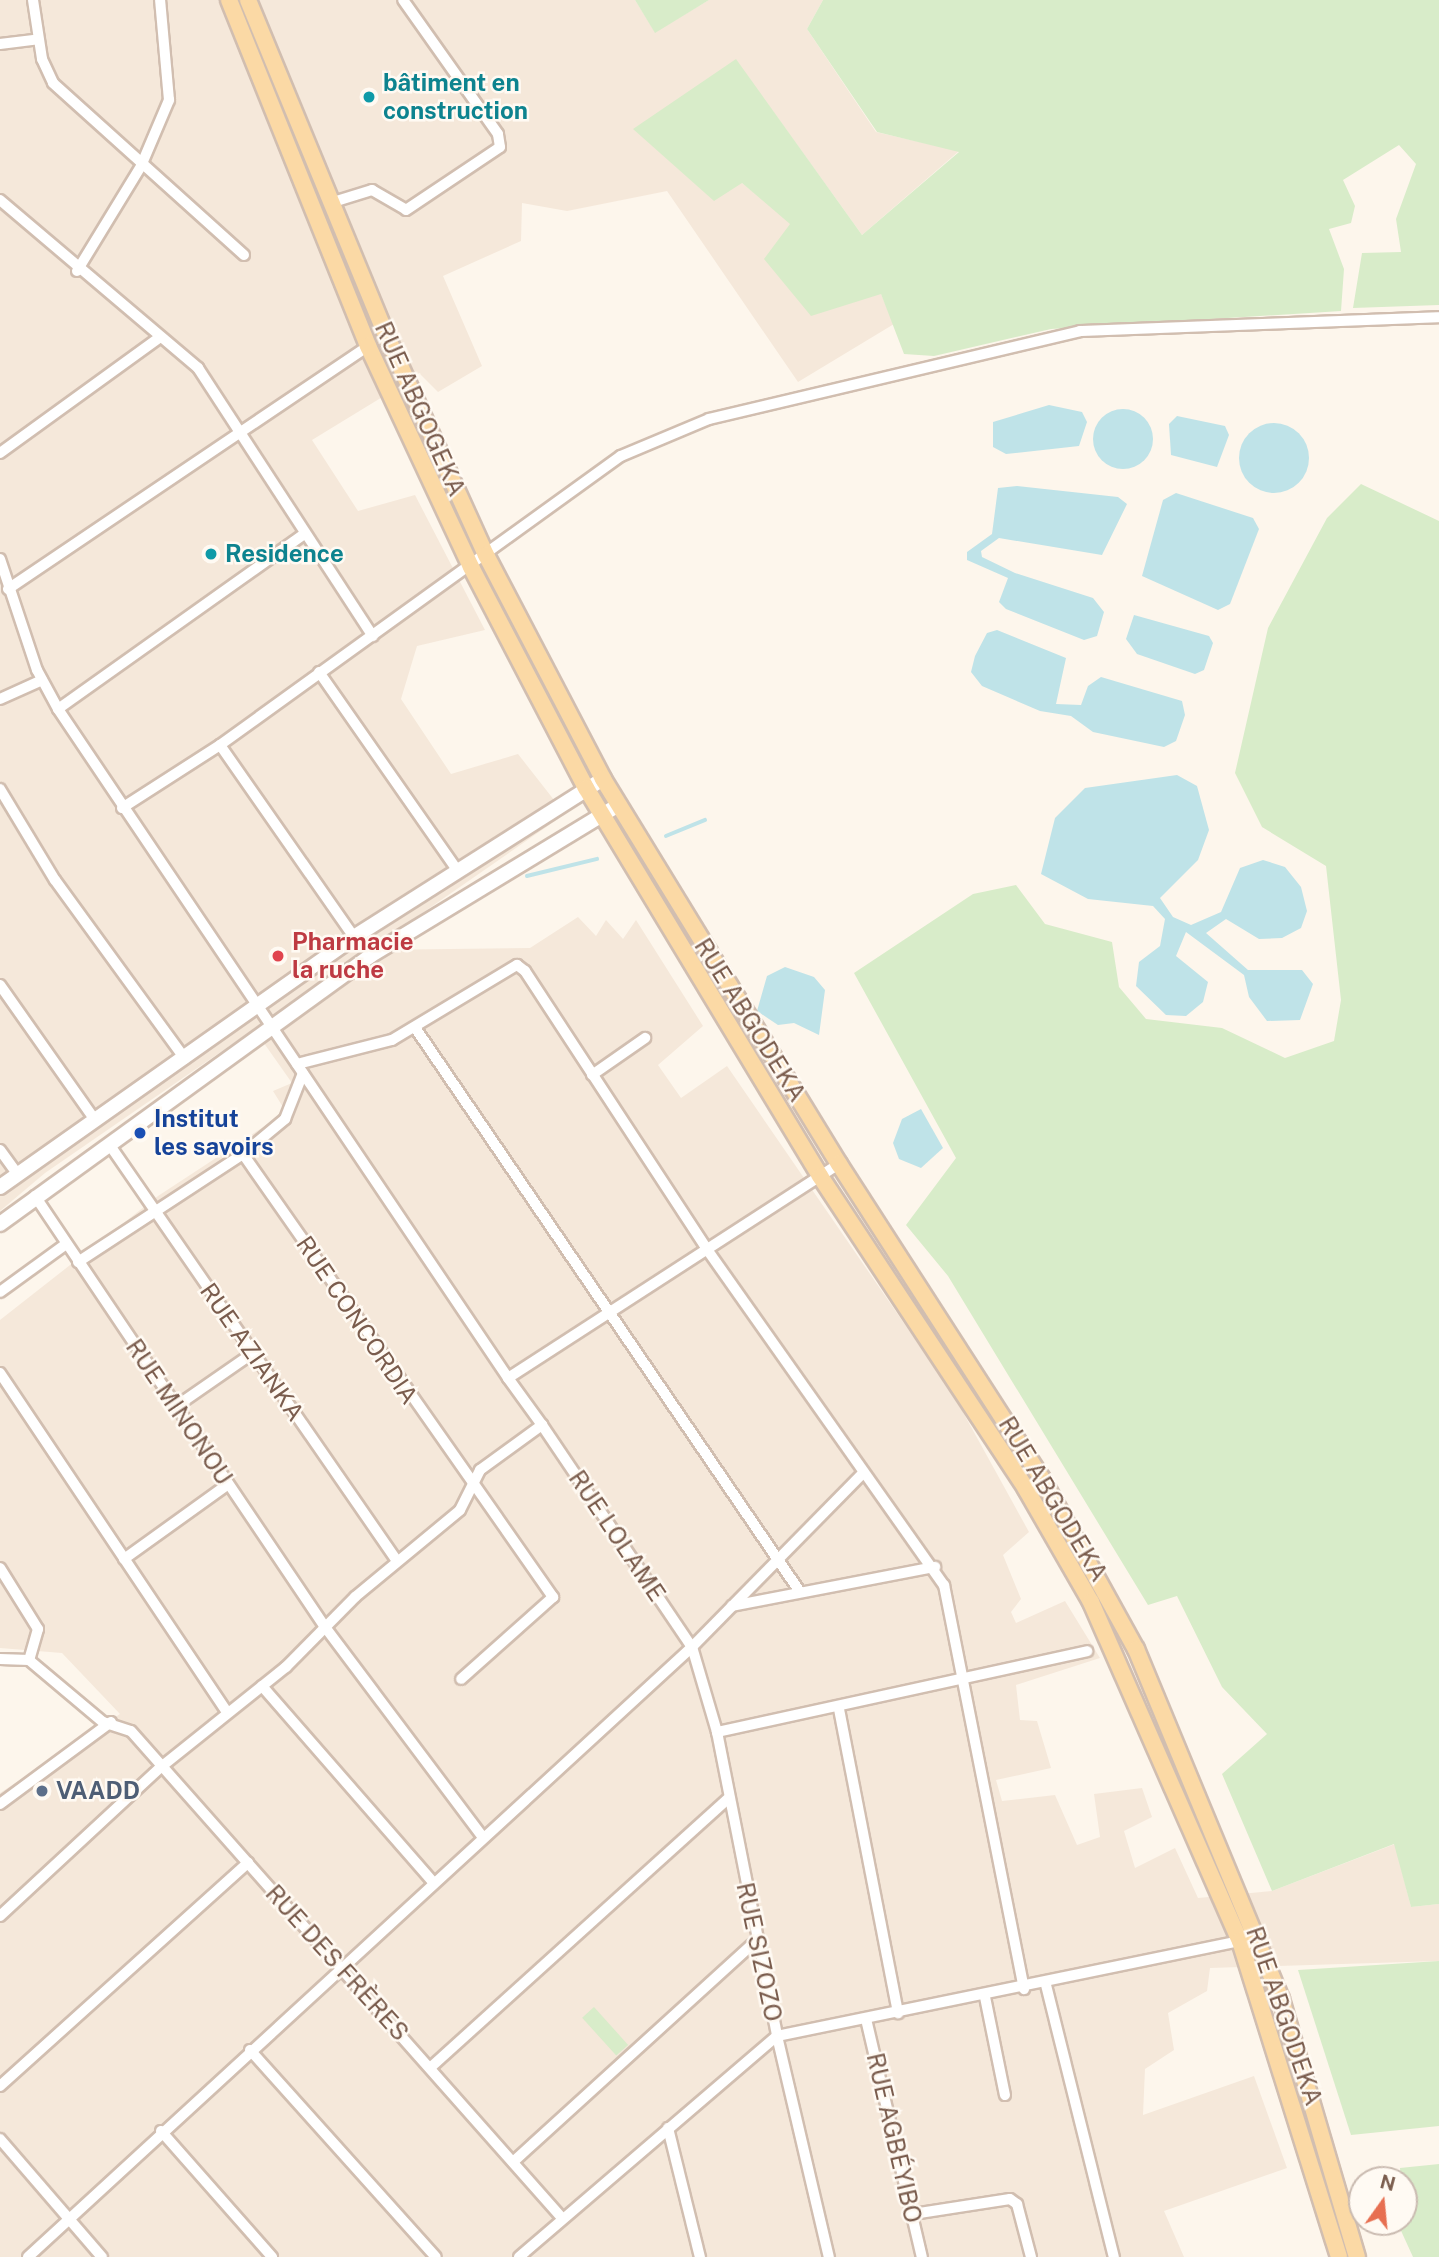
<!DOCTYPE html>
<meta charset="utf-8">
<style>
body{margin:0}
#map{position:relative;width:1439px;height:2257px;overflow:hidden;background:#fdf6ec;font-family:"Public Sans",sans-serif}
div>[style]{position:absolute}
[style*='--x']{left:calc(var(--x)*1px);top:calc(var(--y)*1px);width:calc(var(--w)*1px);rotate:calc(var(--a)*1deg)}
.residential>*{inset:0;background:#f5e8da}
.green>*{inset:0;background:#d8ecc9;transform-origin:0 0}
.water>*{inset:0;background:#bfe3e8}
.round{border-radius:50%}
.stream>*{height:3.5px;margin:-1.75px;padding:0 1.75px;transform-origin:1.75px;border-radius:1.75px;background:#bfe3e8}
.roads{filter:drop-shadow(2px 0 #d1beb0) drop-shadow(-2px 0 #d1beb0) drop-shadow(0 2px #d1beb0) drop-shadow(0 -2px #d1beb0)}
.street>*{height:10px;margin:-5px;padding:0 5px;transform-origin:5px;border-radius:5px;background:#fff}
.secondary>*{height:14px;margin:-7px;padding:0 7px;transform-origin:7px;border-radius:7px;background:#fff}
.primary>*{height:16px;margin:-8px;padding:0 8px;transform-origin:8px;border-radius:8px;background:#fbd9a5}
.dots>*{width:19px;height:19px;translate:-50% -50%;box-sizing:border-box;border:4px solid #fffaf3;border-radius:50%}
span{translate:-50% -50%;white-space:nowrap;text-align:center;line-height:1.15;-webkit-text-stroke:5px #fffaf3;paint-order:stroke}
.culture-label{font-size:24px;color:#0d838f;font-weight:700}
.left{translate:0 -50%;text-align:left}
.street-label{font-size:24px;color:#7a5c4d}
.health-label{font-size:24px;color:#be3a42;font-weight:700}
.transit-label{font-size:24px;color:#164399;font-weight:700}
.service-label{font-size:24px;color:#4e5e75;font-weight:700}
.north{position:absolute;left:1348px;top:2166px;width:70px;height:70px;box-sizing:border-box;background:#fffaf3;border:2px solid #cabbb1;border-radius:50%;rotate:15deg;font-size:19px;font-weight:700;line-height:28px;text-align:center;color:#7a5c4d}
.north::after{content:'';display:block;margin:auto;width:24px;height:32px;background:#e76f51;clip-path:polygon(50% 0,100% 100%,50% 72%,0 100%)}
</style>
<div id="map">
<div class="residential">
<div style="clip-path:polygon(0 0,635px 0,655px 32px,709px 0,823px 0,807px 29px,876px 132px,959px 151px,862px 235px,736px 60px,742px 183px,881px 294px,894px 324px,798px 382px,667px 191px,567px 211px,522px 203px,521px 241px,443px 276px,482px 366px,438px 392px,420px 374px,312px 440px,358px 511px,415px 495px,485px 630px,417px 646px,401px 699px,451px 774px,518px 754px,565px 814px,369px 950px,530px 948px,578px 917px,596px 936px,606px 920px,623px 939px,636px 920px,703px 1026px,658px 1065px,681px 1098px,727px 1066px,954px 1396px,1029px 1532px,1003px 1555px,1021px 1599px,1011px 1612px,1016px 1623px,1065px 1601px,1100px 1658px,1016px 1685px,1020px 1720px,1037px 1721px,1051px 1768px,996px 1780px,1002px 1801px,1055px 1795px,1077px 1845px,1100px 1837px,1094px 1794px,1142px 1788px,1152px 1817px,1124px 1831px,1135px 1868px,1175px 1848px,1198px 1898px,1272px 1891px,1395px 1844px,1411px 1907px,1439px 1904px,1439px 1961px,1210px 1968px,1207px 1991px,1168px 2013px,1174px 2050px,1145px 2069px,1143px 2115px,1254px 2076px,1287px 2168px,1164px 2211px,1184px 2257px,0 2257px,0 1793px,120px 1714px,62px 1653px,0 1648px,0 1320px,158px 1196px,286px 1112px,273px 1091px,292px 1083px,254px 1029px,45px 1173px,0 1211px)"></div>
</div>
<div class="green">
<div style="clip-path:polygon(635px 0,709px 0,655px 33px)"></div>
<div style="clip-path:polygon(823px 0,1439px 0,1439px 305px,1353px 308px,1362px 253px,1401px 252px,1396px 219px,1416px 164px,1399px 145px,1343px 180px,1355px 206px,1351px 223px,1329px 229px,1344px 269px,1341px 311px,1051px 329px,934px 356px,904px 354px,881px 294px,811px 316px,764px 259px,790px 224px,742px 183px,714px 201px,633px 129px,736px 59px,862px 235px,959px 152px,877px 132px,807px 29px)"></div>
<div style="clip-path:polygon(1361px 484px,1439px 521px,1439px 1904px,1411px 1907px,1394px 1844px,1272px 1891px,1222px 1774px,1267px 1734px,1222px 1687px,1177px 1596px,1148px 1605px,948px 1276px,906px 1225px,956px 1158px,854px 973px,973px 894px,1016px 885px,1045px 924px,1112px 942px,1119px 987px,1146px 1019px,1222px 1028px,1285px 1058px,1334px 1041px,1341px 1000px,1326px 866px,1262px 827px,1235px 773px,1268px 628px,1327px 518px)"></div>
<div style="clip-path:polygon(1439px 1961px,1439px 2126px,1351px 2135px,1298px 1970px)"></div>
<div style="left:594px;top:2007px;width:51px;height:16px;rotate:48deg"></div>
<div style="clip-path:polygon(1439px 2164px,1439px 2257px,1413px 2257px,1397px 2222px,1404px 2222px,1400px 2168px)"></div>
</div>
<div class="water">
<div style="clip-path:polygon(1049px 405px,1082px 412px,1087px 422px,1079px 446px,1006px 454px,993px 447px,993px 422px)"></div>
<div class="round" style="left:1093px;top:409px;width:60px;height:60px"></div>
<div style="clip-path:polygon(1177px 416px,1225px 426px,1229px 435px,1217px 467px,1171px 455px,1169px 424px)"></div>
<div class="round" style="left:1239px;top:423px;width:70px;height:70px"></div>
<div style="clip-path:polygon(1017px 486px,1118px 497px,1127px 504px,1102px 555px,999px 538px,981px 551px,982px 557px,1015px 573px,1093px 598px,1104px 612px,1097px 636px,1084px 640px,1006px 609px,999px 602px,1008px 578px,967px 560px,967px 552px,992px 534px,998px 488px)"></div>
<div style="clip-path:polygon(1176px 493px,1253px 518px,1259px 529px,1230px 604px,1218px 610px,1142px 576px,1163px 500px)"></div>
<div style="clip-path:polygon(1134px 615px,1209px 636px,1213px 643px,1204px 670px,1195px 674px,1137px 654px,1126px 639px)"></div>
<div style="clip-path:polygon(997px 630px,1066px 658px,1056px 704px,1081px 705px,1088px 686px,1101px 677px,1182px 701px,1185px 715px,1176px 741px,1164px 747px,1093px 732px,1071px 716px,1040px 711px,982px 686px,971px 672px,975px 656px,987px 633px)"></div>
<div style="clip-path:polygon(1177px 775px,1197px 786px,1209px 830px,1198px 860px,1160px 898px,1173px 917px,1191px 925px,1221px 912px,1240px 868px,1263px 860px,1285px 867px,1301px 887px,1307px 911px,1301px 928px,1282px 938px,1259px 939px,1226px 919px,1206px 933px,1248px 970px,1302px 970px,1313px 984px,1300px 1020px,1267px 1021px,1249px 997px,1244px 975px,1186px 932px,1176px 956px,1208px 982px,1203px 1002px,1186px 1016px,1166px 1015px,1136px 986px,1139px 962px,1160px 946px,1165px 919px,1153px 906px,1088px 899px,1041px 874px,1055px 818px,1085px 788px)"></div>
<div style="clip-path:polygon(785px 967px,814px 977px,825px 990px,819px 1035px,794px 1023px,778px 1025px,757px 1011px,767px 976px)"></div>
<div style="clip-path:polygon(921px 1109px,943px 1148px,921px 1168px,899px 1159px,893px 1143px,902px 1119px)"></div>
</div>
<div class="stream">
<div style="--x:666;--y:836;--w:42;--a:-22.3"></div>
<div style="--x:527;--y:876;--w:72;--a:-13.7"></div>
</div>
<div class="roads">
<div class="street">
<div style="--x:33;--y:0;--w:60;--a:81.3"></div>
<div style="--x:42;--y:59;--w:26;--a:65"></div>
<div style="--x:53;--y:83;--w:257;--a:42"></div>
<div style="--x:0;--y:44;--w:38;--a:-7"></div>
<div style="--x:0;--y:200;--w:260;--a:40.3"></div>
<div style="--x:198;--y:368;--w:320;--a:56.9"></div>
<div style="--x:330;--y:203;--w:44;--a:-17.2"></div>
<div style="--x:372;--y:190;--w:39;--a:30"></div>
<div style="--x:406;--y:210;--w:113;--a:-33.8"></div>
<div style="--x:500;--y:147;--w:13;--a:-99"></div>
<div style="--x:498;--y:134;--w:164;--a:-125.3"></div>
<div style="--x:77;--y:271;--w:123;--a:-58.6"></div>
<div style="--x:141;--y:166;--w:72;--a:-67"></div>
<div style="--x:169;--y:100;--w:100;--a:-95.1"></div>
<div style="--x:0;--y:453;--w:198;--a:-35.9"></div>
<div style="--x:0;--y:559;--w:117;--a:71.6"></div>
<div style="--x:37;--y:670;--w:44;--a:61.7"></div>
<div style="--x:58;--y:709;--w:806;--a:56.07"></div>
<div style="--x:8;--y:589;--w:434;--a:-34"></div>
<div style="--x:319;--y:672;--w:241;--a:55.1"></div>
<div style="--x:0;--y:699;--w:46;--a:-24.3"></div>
<div style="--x:58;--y:709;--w:301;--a:-35.4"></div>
<div style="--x:220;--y:745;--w:234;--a:55.1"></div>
<div style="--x:0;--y:789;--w:106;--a:58.9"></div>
<div style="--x:55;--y:880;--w:221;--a:54"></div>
<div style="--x:122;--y:808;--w:117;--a:-32.7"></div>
<div style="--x:220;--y:745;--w:494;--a:-35.8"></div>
<div style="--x:621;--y:456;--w:95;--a:-22.8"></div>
<div style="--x:709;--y:419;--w:381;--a:-13.3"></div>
<div style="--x:1080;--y:331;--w:359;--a:-2.2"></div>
<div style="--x:0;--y:985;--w:165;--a:54.9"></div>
<div style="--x:416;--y:1029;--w:681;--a:55.7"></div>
<div style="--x:297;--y:1064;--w:98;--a:-14.2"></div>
<div style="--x:392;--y:1040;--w:146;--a:-31"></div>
<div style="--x:517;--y:965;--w:10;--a:37"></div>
<div style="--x:525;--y:971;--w:331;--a:56.8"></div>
<div style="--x:706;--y:1248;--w:413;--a:54.8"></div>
<div style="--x:944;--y:1585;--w:412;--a:78.8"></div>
<div style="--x:592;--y:1075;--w:65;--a:-34.9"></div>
<div style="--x:109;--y:1144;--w:507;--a:55.37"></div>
<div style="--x:0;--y:1150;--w:29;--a:54"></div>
<div style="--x:243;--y:1154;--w:541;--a:55.02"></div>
<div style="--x:553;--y:1597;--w:123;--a:138.3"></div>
<div style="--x:35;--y:1196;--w:519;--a:56.07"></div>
<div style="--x:325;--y:1627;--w:261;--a:53.1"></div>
<div style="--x:78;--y:1262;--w:197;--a:-33.2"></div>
<div style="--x:243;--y:1154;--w:55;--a:-39.8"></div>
<div style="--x:285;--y:1119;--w:49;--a:-68.6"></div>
<div style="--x:0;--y:1292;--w:82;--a:-36"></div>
<div style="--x:0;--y:1373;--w:409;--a:56.2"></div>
<div style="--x:175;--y:1407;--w:95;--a:-34.7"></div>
<div style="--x:542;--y:1425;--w:268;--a:56"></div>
<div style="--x:692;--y:1647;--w:89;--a:73.6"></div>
<div style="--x:717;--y:1732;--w:310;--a:78.8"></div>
<div style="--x:777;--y:2036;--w:227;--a:76.8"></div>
<div style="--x:124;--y:1559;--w:127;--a:-35.7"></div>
<div style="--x:0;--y:1568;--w:72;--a:58.1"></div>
<div style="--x:38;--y:1629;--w:32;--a:106"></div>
<div style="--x:732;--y:1606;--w:207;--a:-10.9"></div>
<div style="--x:0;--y:1659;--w:29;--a:2"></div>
<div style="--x:29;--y:1660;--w:97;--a:40"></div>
<div style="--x:103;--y:1722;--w:29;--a:18"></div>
<div style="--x:131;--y:1731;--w:650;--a:48.49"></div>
<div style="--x:262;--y:1686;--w:260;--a:48.9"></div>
<div style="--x:839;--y:1709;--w:310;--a:79"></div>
<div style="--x:717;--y:1732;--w:379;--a:-12.3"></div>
<div style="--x:0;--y:1804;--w:138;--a:-36.5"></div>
<div style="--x:0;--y:1916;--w:219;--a:-42.8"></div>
<div style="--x:161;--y:1767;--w:160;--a:-38.7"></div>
<div style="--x:286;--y:1667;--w:98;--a:-45.4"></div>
<div style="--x:355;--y:1597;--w:136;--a:-39.6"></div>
<div style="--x:460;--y:1510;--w:45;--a:-63.4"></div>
<div style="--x:480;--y:1470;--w:77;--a:-36"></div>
<div style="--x:542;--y:1425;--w:58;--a:-125.9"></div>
<div style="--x:508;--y:1378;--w:394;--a:-32.9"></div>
<div style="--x:1046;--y:1985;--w:280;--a:76"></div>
<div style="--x:985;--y:1997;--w:100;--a:78.5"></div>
<div style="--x:866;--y:2019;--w:244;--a:76.8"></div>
<div style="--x:250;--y:2050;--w:278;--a:48.1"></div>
<div style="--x:431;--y:2067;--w:400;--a:-42.1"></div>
<div style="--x:0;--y:2086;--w:334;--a:-42"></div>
<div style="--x:668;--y:2128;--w:133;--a:76.1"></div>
<div style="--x:161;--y:2131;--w:168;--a:48.6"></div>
<div style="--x:0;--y:2139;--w:156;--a:49.2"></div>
<div style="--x:513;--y:2162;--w:328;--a:-42.3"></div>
<div style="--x:913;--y:2214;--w:98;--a:-8.8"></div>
<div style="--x:1010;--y:2199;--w:9;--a:36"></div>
<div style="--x:1017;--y:2204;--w:55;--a:75.2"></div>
<div style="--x:28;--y:2257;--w:902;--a:-42.57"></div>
<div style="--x:692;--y:1647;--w:244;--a:-45.5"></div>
<div style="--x:519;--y:2257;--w:340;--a:-40.6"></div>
<div style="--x:777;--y:2036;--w:473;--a:-11.6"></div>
</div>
<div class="secondary">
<div style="--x:0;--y:1187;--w:433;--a:-35.2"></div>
<div style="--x:354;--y:937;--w:295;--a:-32.4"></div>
<div style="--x:0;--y:1224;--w:457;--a:-35.9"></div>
<div style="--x:370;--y:956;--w:290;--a:-31.3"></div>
</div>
<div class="primary">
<div style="--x:229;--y:0;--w:373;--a:68.1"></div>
<div style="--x:368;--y:346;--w:244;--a:65"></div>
<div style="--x:471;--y:567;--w:249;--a:62.5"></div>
<div style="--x:586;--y:788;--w:453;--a:58.9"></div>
<div style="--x:820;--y:1176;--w:375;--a:56.6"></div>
<div style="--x:1026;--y:1489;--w:130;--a:60.1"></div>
<div style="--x:1091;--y:1602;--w:370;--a:66.3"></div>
<div style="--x:1240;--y:1941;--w:331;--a:72.6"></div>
<div style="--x:248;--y:0;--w:355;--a:67.6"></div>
<div style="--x:383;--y:328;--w:249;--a:65.6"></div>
<div style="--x:486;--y:555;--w:253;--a:62.4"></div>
<div style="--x:603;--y:779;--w:452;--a:58.5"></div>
<div style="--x:839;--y:1164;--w:375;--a:57.2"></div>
<div style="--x:1042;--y:1479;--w:194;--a:61.1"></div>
<div style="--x:1136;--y:1649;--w:379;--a:67.5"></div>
<div style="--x:1281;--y:1999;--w:269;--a:73.6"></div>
</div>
</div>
<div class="dots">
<div style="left:369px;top:97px;background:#0f9aa8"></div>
<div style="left:211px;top:554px;background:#0f9aa8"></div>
<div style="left:278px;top:956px;background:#e0444e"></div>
<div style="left:140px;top:1133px;background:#1a4fb4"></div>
<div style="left:42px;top:1791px;background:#5c6f8a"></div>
</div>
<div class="culture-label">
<span class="left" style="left:383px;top:97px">bâtiment en<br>construction</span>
<span class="left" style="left:225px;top:554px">Residence</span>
</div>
<div class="street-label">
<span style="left:420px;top:409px;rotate:66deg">RUE ABGOGEKA</span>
<span style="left:750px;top:1020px;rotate:58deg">RUE ABGODEKA</span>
<span style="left:357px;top:1320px;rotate:56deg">RUE CONCORDIA</span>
<span style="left:252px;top:1352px;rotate:55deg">RUE AZIANKA</span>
<span style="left:179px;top:1412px;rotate:56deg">RUE MINONOU</span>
<span style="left:1053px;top:1499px;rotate:59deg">RUE ABGODEKA</span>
<span style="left:617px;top:1536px;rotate:56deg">RUE LOLAME</span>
<span style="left:759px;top:1952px;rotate:78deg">RUE SIZOZO</span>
<span style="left:337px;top:1963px;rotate:48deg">RUE DES FRÈRES</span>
<span style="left:1284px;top:2016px;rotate:71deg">RUE ABGODEKA</span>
<span style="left:894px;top:2138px;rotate:77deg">RUE AGBÉYIBO</span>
</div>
<div class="health-label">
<span class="left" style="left:292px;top:956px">Pharmacie<br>la ruche</span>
</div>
<div class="transit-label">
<span class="left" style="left:154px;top:1133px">Institut<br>les savoirs</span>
</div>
<div class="service-label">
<span class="left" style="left:56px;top:1791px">VAADD</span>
</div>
<div class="north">N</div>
</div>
